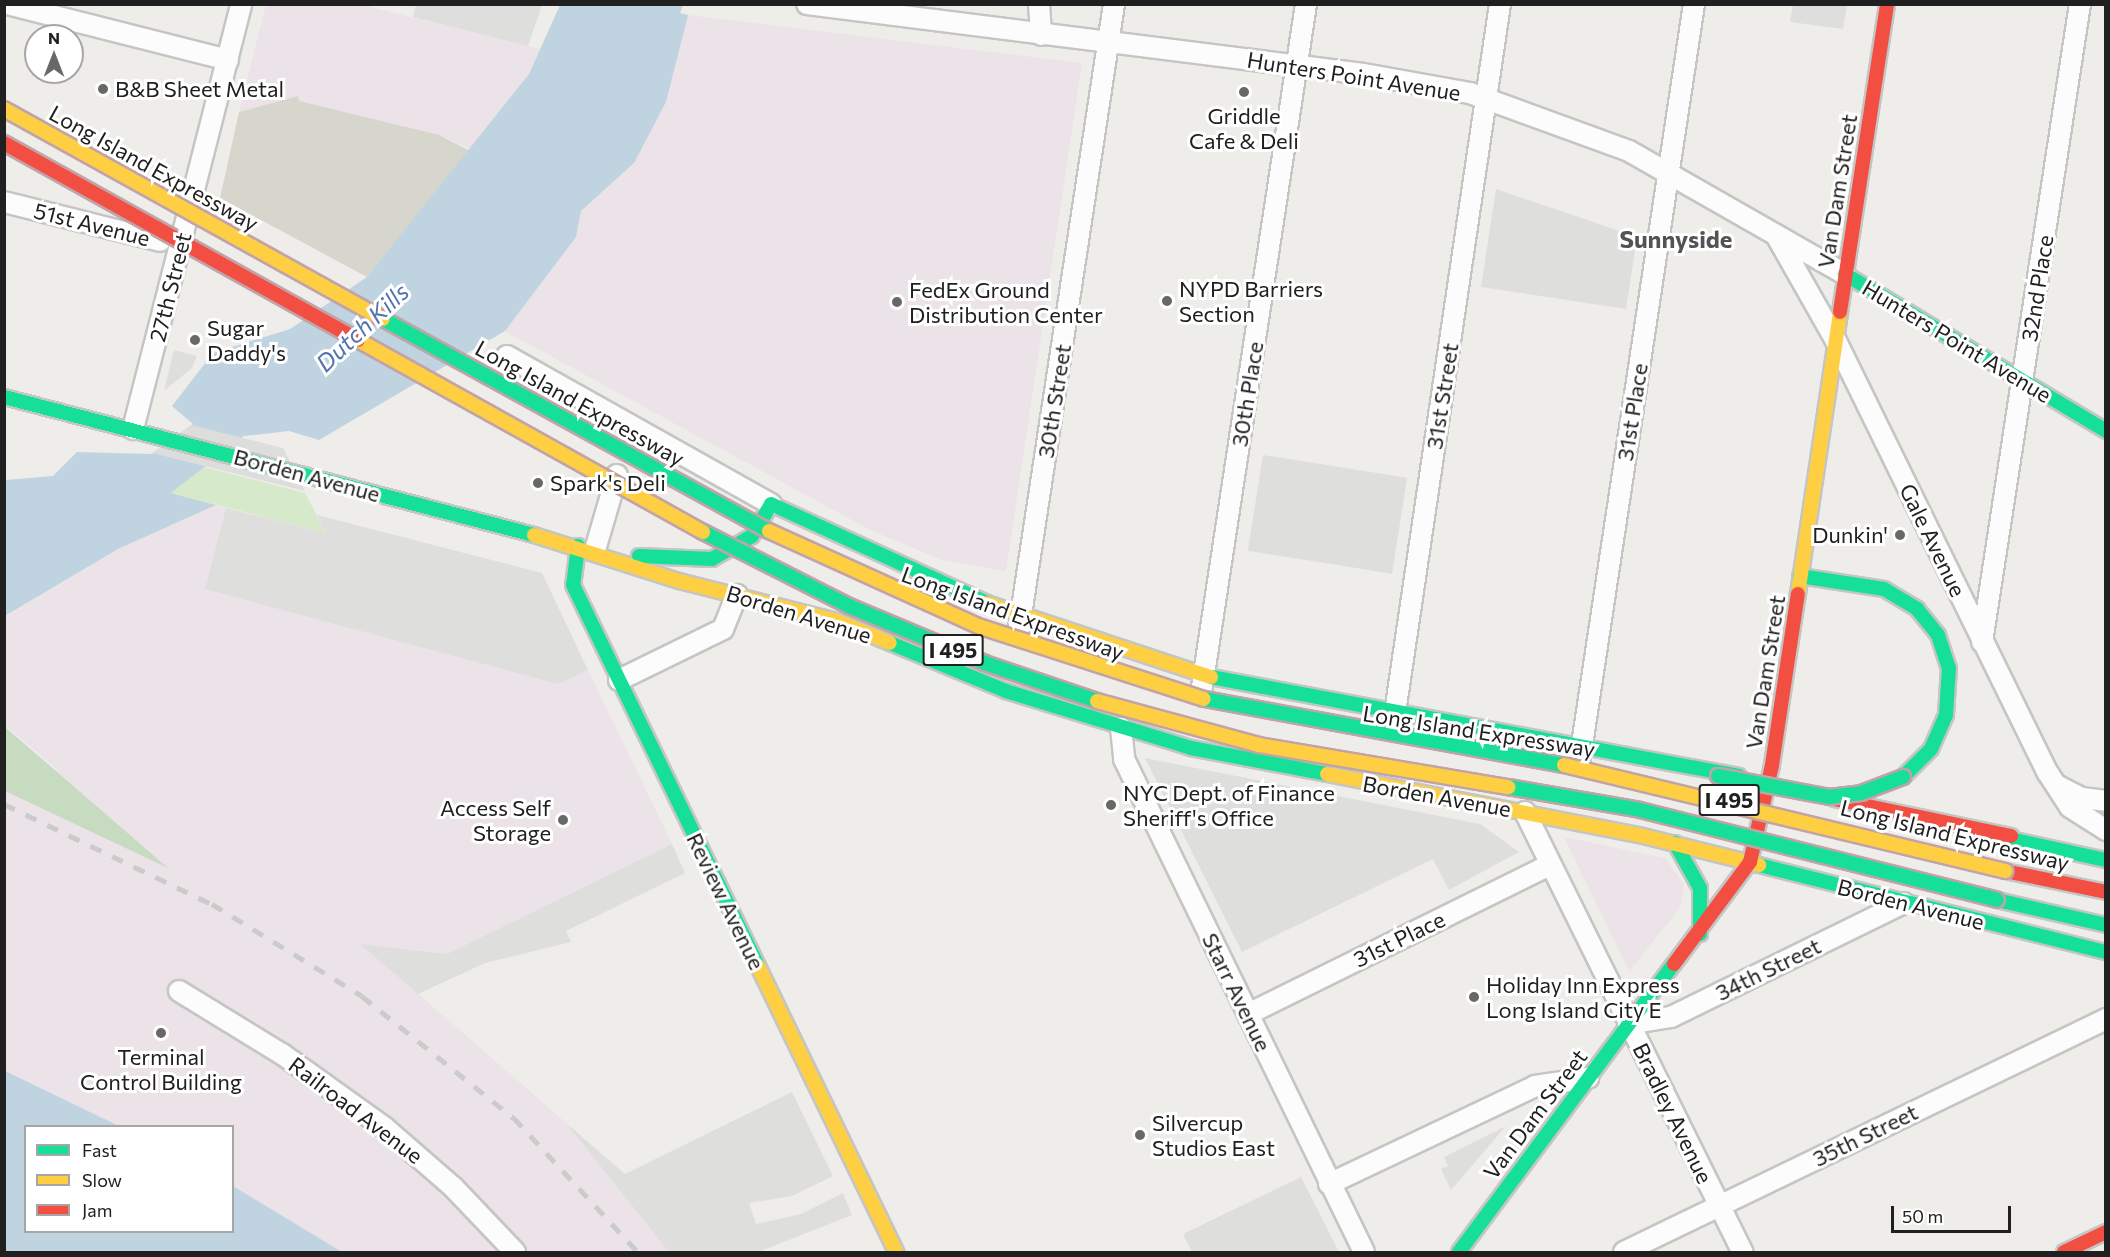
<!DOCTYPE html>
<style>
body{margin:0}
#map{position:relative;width:2110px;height:1257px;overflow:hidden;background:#eeedea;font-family:Commissioner,sans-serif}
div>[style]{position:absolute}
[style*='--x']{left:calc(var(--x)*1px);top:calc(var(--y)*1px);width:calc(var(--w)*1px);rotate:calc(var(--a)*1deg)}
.industrial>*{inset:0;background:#ebe3e7}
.construction>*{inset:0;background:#d6d6cc}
.grass>*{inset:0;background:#d7e9cb}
.forest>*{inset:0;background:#c7dbc1}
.parking>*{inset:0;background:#dededc;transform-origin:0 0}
.water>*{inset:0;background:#bfd4e0}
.pier>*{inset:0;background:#dddddc}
.roads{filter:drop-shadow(2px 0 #c5c5c4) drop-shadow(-2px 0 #c5c5c4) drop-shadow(0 2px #c5c5c4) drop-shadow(0 -2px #c5c5c4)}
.street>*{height:20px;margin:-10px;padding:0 10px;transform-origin:10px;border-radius:10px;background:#fcfcfc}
.fast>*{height:14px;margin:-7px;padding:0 7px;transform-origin:7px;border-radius:7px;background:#16e098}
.slow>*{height:14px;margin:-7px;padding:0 7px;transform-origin:7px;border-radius:7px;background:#ffcf43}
.jam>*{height:14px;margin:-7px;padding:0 7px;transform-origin:7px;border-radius:7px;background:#f24e42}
.rail>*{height:4.5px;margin-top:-2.25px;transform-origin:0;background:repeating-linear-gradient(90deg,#cbcbcb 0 12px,transparent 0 24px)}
.bridges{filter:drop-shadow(2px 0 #c1a3a8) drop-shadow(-2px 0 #c1a3a8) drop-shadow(0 2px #c1a3a8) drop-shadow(0 -2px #c1a3a8)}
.fast-bridge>*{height:14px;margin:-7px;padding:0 7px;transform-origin:7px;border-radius:7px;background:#16e098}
.slow-bridge>*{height:14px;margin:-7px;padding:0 7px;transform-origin:7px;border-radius:7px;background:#ffcf43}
.jam-bridge>*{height:14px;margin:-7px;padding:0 7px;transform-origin:7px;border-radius:7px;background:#f24e42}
.dots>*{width:16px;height:16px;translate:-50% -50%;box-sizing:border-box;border:3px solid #fff;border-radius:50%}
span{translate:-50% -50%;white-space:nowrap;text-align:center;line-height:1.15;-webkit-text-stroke:6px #fff;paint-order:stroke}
.shield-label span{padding:2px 4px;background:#fff;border:2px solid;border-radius:4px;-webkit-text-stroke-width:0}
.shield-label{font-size:21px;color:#202020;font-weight:700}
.street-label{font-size:22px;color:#202020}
.poi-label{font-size:22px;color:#202020}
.left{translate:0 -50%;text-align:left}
.right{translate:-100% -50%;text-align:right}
.neighbourhood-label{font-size:24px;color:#535353;font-weight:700}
.water-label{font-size:24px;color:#5273ab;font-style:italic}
.frame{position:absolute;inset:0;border:6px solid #202020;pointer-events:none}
.legend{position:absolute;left:24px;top:1125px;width:210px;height:108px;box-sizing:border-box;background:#fff;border:2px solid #a6a6a6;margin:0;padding:8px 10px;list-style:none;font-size:18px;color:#202020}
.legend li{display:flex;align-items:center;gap:12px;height:30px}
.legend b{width:30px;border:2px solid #a6a6a6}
.north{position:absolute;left:24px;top:24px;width:60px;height:60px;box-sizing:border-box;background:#fff;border:2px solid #a6a6a6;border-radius:50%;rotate:0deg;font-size:16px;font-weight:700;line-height:24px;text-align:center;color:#202020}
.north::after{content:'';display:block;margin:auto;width:21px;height:27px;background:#686867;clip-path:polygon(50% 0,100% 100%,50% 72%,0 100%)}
.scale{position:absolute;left:1891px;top:1206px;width:120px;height:27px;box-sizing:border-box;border:3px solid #202020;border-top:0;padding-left:8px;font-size:18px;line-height:21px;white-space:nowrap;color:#202020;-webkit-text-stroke:4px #fff;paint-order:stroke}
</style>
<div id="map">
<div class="industrial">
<div style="clip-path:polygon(266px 5px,362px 5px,540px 49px,529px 74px,471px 149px,439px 135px,239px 112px)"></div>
<div style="clip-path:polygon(688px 15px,1082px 63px,1006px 571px,942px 560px,870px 530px,505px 331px,575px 237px,581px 211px,634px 163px)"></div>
<div style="clip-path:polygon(216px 505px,226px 508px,206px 588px,558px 683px,588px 670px,672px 844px,447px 954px,361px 944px,566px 1123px,669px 1252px,337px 1252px,233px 1186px,232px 1126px,119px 1126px,5px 1072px,4px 738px,61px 773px,5px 725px,5px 617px,118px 549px)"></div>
<div style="clip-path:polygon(1564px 837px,1665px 858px,1684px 884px,1680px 908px,1629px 971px)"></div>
</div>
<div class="construction">
<div style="clip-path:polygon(298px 96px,299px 101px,439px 135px,470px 151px,367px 277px,220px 198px,239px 112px)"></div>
</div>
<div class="grass">
<div style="clip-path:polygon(204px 467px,305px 493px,326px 533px,171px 493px)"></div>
</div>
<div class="forest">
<div style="clip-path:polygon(5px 727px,168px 868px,5px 791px)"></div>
</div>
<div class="parking">
<div style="clip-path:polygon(416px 5px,416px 4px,542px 5px,528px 46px,413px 17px)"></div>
<div style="clip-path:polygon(1793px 5px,1847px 5px,1843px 29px,1790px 22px)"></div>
<div style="clip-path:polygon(1496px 189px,1637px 237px,1626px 309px,1481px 287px)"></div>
<div style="clip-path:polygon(174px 350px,197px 356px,192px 368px,164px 391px)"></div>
<div style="left:1263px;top:455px;width:146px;height:97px;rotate:9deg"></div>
<div style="clip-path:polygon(226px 508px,326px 533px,317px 515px,542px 573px,588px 670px,558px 684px,205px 589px)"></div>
<div style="clip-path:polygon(1145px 758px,1480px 824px,1519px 852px,1449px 890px,1433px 859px,1242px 952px)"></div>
<div style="clip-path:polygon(672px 844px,685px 873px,566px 931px,571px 942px,485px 963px,418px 994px,360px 944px,447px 954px)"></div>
<div style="clip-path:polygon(792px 1092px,833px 1176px,792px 1196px,749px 1203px,756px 1224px,801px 1214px,843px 1193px,852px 1215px,758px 1252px,669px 1252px,566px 1123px,625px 1174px)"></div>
<div style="clip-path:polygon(1506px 1126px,1451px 1190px,1441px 1169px,1448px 1166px,1444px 1157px)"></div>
<div style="clip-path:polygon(1301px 1177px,1339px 1252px,1192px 1252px,1183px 1234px)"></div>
</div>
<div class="water">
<div style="clip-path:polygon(560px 5px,683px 5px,680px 13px,688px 15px,666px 102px,634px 163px,581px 211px,576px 237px,505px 331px,319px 440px,289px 431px,244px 436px,171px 493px,216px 505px,118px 549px,5px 616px,5px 480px,53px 476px,77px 452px,152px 454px,193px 424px,172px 406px,213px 353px,290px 329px,367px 277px,529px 74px)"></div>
<div style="clip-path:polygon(5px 1071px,119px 1126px,26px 1126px,26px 1232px,232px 1232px,233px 1186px,342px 1252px,5px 1252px)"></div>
</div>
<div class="pier">
<div style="clip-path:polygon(191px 425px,283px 448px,305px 491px,152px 453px)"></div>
</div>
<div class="roads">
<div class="street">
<div style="--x:7;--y:4;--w:228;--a:14.2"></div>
<div style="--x:807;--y:4;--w:561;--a:7.16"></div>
<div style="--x:1364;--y:74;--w:108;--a:10.2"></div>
<div style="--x:1470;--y:93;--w:169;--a:20"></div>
<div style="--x:1629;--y:151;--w:249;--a:29.7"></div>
<div style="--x:1039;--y:4;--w:31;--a:86"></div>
<div style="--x:4;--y:202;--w:161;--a:14"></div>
<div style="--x:1776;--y:235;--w:122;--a:60.5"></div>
<div style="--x:1836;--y:341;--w:481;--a:63.9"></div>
<div style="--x:2048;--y:773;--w:40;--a:57.1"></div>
<div style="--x:2070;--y:807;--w:43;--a:32.6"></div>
<div style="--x:507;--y:356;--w:303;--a:29.3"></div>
<div style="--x:133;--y:429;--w:439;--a:-75.7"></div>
<div style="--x:595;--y:550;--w:78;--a:-73.7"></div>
<div style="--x:1019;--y:628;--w:631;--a:-81.34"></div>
<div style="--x:1982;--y:642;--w:645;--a:-81.27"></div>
<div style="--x:619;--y:680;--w:116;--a:-26.1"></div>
<div style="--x:723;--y:629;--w:37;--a:-68"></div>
<div style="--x:1202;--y:687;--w:691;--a:-81.34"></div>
<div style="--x:1393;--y:726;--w:730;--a:-81.57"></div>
<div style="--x:1121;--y:728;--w:31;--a:84"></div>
<div style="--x:1124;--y:759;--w:548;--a:64.04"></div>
<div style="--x:1580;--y:758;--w:763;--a:-81.4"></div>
<div style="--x:2056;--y:785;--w:29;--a:27"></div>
<div style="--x:2082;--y:798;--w:24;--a:7"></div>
<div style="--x:1525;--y:812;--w:491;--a:63.7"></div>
<div style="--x:179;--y:991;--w:121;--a:31.5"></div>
<div style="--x:282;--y:1054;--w:125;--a:35.6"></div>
<div style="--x:384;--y:1127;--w:91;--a:41"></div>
<div style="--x:453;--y:1187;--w:90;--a:46.4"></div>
<div style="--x:1248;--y:1014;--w:337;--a:-26.3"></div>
<div style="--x:1628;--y:1024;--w:44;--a:-9.2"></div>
<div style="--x:1671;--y:1017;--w:259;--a:-26.1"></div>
<div style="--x:1329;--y:1184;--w:228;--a:-25.4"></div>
<div style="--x:1535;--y:1086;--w:54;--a:-8.6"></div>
<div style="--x:1624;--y:1252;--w:535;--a:-25.8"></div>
</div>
<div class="fast">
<div style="--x:1845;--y:274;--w:305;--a:31"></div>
<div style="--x:4;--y:397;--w:548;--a:14.59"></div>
<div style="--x:578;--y:546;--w:39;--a:97"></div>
<div style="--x:573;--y:585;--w:424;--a:64.1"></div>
<div style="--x:639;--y:556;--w:73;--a:2.4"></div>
<div style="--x:712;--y:559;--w:46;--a:-29.9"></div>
<div style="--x:752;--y:536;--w:37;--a:-59"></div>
<div style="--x:771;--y:504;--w:238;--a:24.6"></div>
<div style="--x:1800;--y:576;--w:85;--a:8.8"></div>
<div style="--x:1884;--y:589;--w:39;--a:31"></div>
<div style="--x:1917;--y:609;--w:33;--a:51"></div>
<div style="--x:1938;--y:635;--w:35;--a:72"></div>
<div style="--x:1949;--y:668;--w:47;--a:93.7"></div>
<div style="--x:1946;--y:715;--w:37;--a:114"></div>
<div style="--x:1931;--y:749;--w:40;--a:135"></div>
<div style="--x:890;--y:643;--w:126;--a:22.5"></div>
<div style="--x:1006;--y:691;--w:194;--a:17.1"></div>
<div style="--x:1191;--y:748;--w:138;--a:10.8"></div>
<div style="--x:1211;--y:677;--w:537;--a:10.62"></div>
<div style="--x:1992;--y:835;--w:117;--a:12.4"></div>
<div style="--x:1675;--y:843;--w:51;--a:60.9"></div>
<div style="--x:1700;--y:888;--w:46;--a:90"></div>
<div style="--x:1759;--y:865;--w:358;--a:14.1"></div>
<div style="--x:1997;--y:900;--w:112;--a:12.9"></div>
<div style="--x:1459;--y:1252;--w:359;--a:-53.3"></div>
</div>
<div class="slow">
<div style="--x:534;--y:535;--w:152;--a:17.6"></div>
<div style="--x:679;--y:581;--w:163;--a:14.2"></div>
<div style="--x:837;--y:621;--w:57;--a:22.5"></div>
<div style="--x:1798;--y:594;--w:285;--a:-81.5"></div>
<div style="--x:987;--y:603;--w:236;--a:18.3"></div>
<div style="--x:1327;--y:774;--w:318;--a:11.1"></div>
<div style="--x:1639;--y:835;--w:124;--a:14"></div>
<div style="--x:758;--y:966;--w:318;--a:64.2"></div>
</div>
<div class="jam">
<div style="--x:1840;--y:312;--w:312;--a:-81.3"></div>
<div style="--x:1834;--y:799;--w:181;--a:11.8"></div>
<div style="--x:2005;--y:871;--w:103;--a:11.7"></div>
<div style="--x:1674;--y:964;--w:127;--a:-53.3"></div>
<div style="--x:1750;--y:862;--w:99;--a:-77.2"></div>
<div style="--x:1772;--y:765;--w:173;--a:-81.4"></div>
<div style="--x:2064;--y:1252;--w:47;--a:-25.5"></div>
</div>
</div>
<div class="rail">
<div style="--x:4;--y:804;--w:231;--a:25.7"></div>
<div style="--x:212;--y:904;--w:176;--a:31.5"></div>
<div style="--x:362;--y:996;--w:195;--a:38.8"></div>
<div style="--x:514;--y:1118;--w:183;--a:47.2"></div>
</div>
<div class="bridges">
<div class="fast-bridge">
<div style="--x:383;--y:319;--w:440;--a:28.8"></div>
<div style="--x:703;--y:532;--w:164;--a:26.9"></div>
<div style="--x:849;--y:606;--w:147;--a:22.7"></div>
<div style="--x:985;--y:663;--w:118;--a:18.7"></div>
<div style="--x:1204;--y:699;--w:366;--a:10.4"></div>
<div style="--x:1718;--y:776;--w:113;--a:10.7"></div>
<div style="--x:1829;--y:797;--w:32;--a:-7"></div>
<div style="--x:1861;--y:793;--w:45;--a:-20.9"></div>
<div style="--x:1508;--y:787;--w:130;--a:9.8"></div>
<div style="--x:1636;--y:809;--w:372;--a:14.1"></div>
</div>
<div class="slow-bridge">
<div style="--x:4;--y:109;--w:433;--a:29"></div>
<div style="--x:358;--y:340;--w:395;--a:29.1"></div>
<div style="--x:769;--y:531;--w:233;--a:24.4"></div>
<div style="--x:981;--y:627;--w:234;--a:17.9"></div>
<div style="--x:1097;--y:701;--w:168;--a:15.2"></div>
<div style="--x:1259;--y:745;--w:253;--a:9.6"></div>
<div style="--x:1564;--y:765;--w:454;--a:13.5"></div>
</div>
<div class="jam-bridge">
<div style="--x:4;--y:143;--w:405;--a:29.1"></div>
</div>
</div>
<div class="dots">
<div style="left:103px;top:89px;background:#686867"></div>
<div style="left:1244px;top:92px;background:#686867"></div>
<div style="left:1167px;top:301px;background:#686867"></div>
<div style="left:897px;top:302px;background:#686867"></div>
<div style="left:195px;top:340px;background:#686867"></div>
<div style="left:538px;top:483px;background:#686867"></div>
<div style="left:1900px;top:535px;background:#686867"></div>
<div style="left:1111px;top:805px;background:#686867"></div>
<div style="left:563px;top:820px;background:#686867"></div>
<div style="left:1474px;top:997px;background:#686867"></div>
<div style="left:161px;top:1033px;background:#686867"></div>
<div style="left:1140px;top:1135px;background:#686867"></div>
</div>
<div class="shield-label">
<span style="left:953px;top:650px">I 495</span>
<span style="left:1729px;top:800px">I 495</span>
</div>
<div class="street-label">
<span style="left:1354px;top:76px;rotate:9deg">Hunters Point Avenue</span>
<span style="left:154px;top:168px;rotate:29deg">Long Island Expressway</span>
<span style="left:1837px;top:191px;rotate:-81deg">Van Dam Street</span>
<span style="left:92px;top:224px;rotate:14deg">51st Avenue</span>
<span style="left:170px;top:287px;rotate:-76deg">27th Street</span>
<span style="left:2037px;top:288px;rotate:-81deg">32nd Place</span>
<span style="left:1957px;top:341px;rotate:31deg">Hunters Point Avenue</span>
<span style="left:1247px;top:394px;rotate:-81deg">30th Place</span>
<span style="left:1442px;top:396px;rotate:-81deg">31st Street</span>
<span style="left:1054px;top:401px;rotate:-81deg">30th Street</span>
<span style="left:580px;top:403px;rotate:29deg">Long Island Expressway</span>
<span style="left:1632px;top:412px;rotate:-81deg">31st Place</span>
<span style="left:307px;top:475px;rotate:15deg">Borden Avenue</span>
<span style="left:1933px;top:540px;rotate:64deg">Gale Avenue</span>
<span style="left:1013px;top:613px;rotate:20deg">Long Island Expressway</span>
<span style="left:799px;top:614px;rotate:17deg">Borden Avenue</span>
<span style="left:1765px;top:672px;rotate:-81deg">Van Dam Street</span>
<span style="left:1479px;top:731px;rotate:9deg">Long Island Expressway</span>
<span style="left:1437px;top:796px;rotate:10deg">Borden Avenue</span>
<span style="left:1955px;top:835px;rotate:14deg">Long Island Expressway</span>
<span style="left:726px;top:901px;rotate:64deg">Review Avenue</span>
<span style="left:1911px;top:904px;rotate:14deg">Borden Avenue</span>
<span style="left:1399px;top:939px;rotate:-26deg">31st Place</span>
<span style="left:1768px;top:969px;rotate:-26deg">34th Street</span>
<span style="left:1237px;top:992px;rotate:64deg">Starr Avenue</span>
<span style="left:356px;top:1110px;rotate:37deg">Railroad Avenue</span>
<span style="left:1673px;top:1113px;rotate:64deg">Bradley Avenue</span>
<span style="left:1535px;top:1114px;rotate:-53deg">Van Dam Street</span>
<span style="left:1865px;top:1135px;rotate:-26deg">35th Street</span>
</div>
<div class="poi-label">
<span class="left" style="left:115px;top:89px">B&amp;B Sheet Metal</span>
<span style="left:1244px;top:128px">Griddle<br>Cafe &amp; Deli</span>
<span class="left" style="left:1179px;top:301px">NYPD Barriers<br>Section</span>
<span class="left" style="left:909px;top:302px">FedEx Ground<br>Distribution Center</span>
<span class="left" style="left:207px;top:340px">Sugar<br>Daddy's</span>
<span class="left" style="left:550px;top:483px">Spark's Deli</span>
<span class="right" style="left:1888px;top:535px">Dunkin'</span>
<span class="left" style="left:1123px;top:805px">NYC Dept. of Finance<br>Sheriff's Office</span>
<span class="right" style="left:551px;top:820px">Access Self<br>Storage</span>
<span class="left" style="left:1486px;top:997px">Holiday Inn Express<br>Long Island City E</span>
<span style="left:161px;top:1069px">Terminal<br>Control Building</span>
<span class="left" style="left:1152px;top:1135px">Silvercup<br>Studios East</span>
</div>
<div class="neighbourhood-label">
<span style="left:1676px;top:239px">Sunnyside</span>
</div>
<div class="water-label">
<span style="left:362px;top:327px;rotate:-43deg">Dutch Kills</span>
</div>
<div class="frame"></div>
<ul class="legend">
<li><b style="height:8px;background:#16e098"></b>Fast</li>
<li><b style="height:8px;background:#ffcf43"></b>Slow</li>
<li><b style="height:8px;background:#f24e42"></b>Jam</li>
</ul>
<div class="north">N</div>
<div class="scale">50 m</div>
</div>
